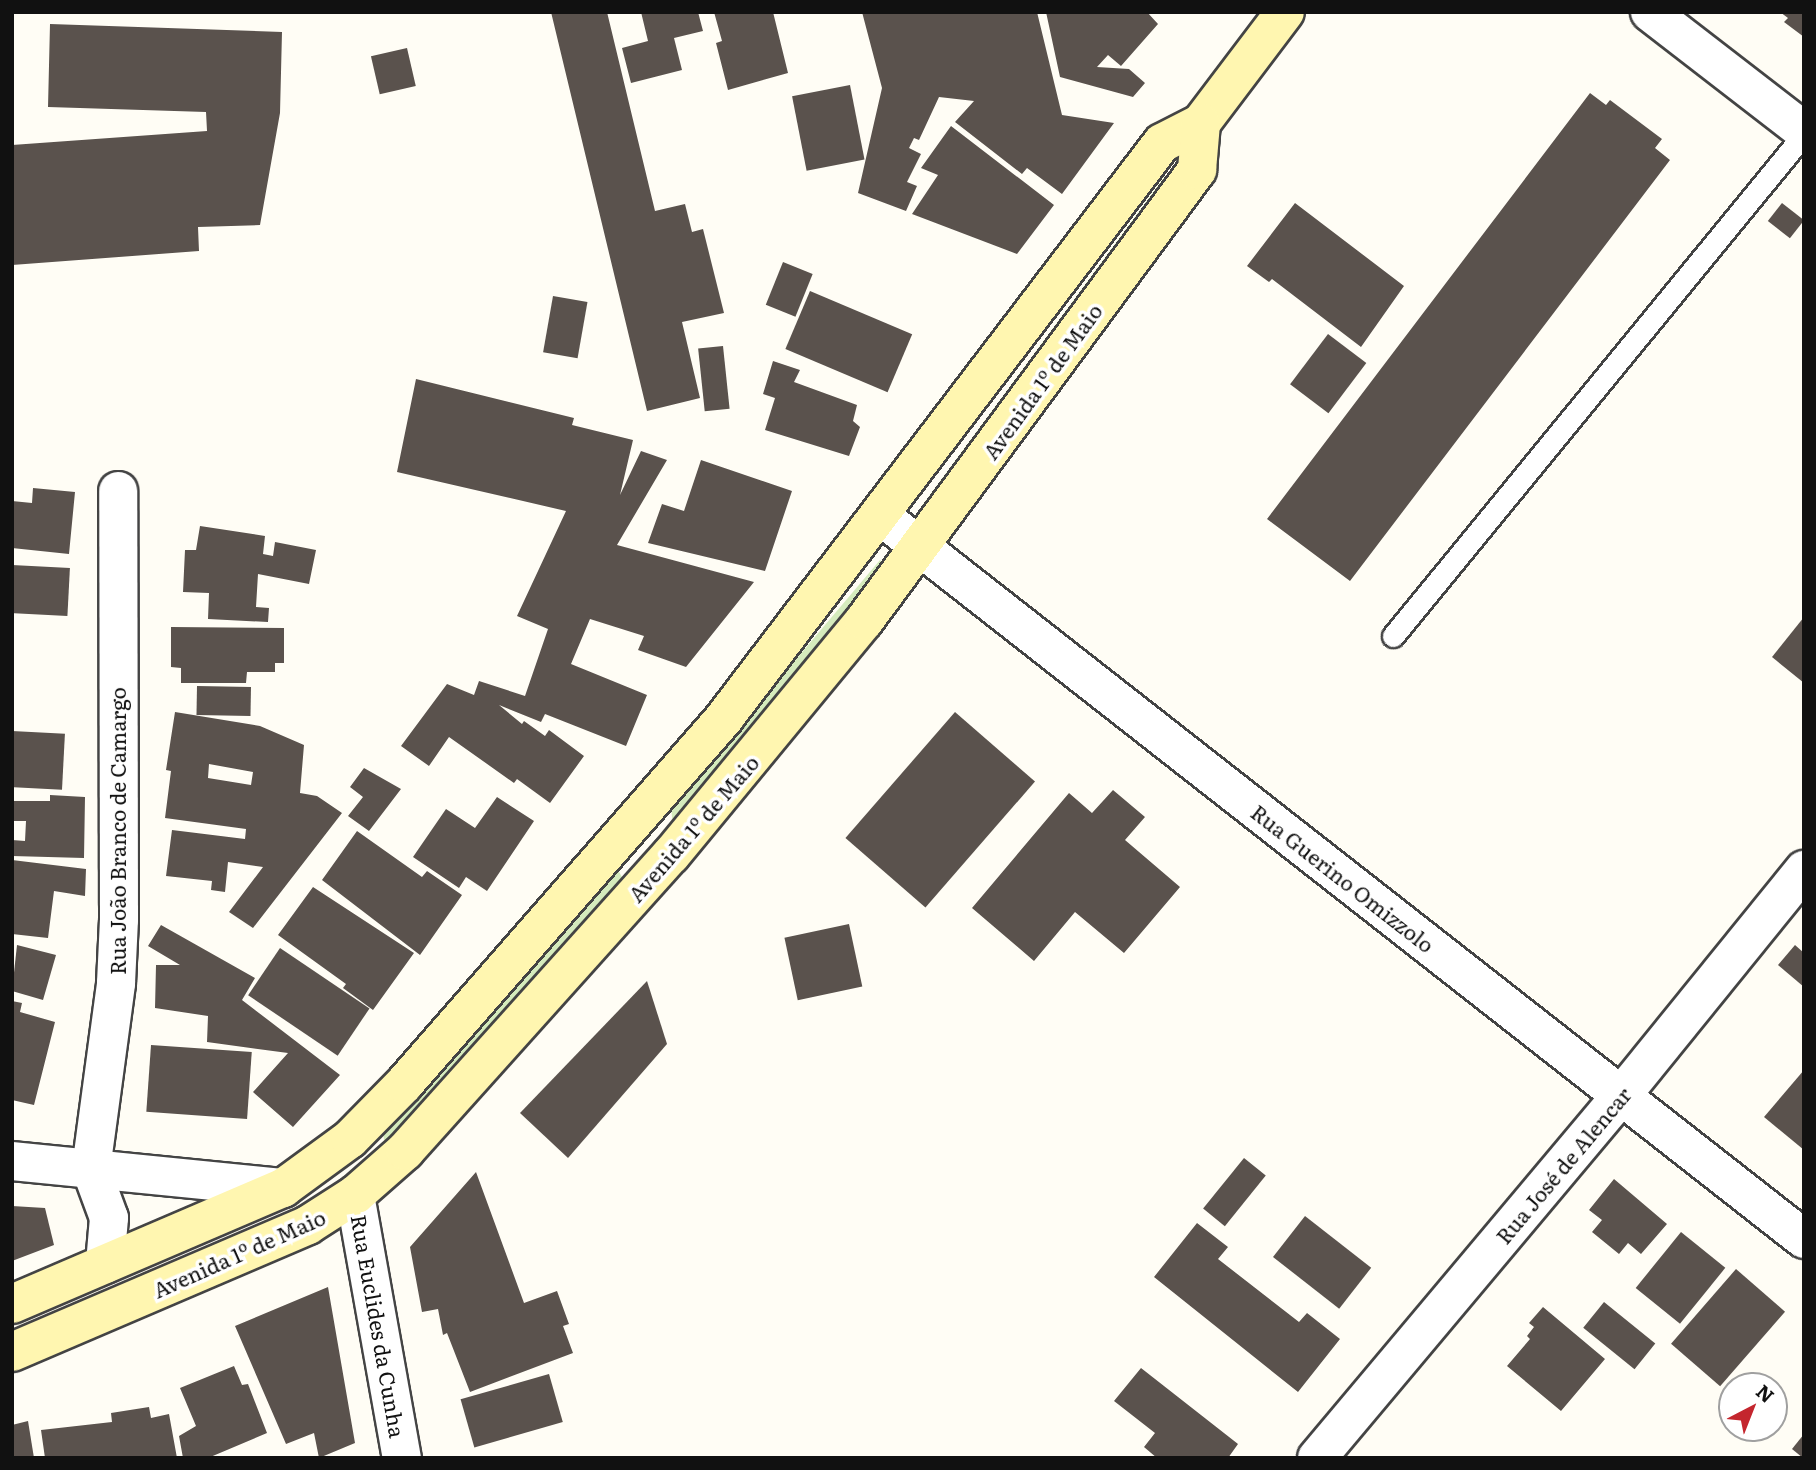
<!DOCTYPE html>
<meta charset="utf-8">
<style>
body{margin:0}
#map{position:relative;width:1816px;height:1470px;overflow:hidden;background:#fffdf5;font-family:Literata,serif}
div>[style]{position:absolute}
[style*='--x']{left:calc(var(--x)*1px);top:calc(var(--y)*1px);width:calc(var(--w)*1px);rotate:calc(var(--a)*1deg)}
.green>*{inset:0;background:#d5ebbd}
.building>*{inset:0;background:#5a524d;transform-origin:0 0}
.roads{filter:drop-shadow(2px 0 #444) drop-shadow(-2px 0 #444) drop-shadow(0 2px #444) drop-shadow(0 -2px #444)}
.lane>*{height:21px;margin:-10.5px;padding:0 10.5px;transform-origin:10.5px;border-radius:10.5px;background:#fff}
.street>*{height:38px;margin:-19px;padding:0 19px;transform-origin:19px;border-radius:19px;background:#fff}
.secondary>*{height:38px;margin:-19px;padding:0 19px;transform-origin:19px;border-radius:19px;background:#fff6b0}
span{translate:-50% -50%;white-space:nowrap;text-align:center;line-height:1.15;-webkit-text-stroke:7px #fff;paint-order:stroke}
.street-label{font-size:21px;color:#111}
.frame{position:absolute;inset:0;border:14px solid #111;pointer-events:none}
.north{position:absolute;left:1718px;top:1372px;width:70px;height:70px;box-sizing:border-box;background:#fff;border:2px solid #a0a0a0;border-radius:50%;rotate:42deg;font-size:19px;font-weight:700;line-height:28px;text-align:center;color:#111}
.north::after{content:'';display:block;margin:auto;width:24px;height:32px;background:#c4262e;clip-path:polygon(50% 0,100% 100%,50% 72%,0 100%)}
</style>
<div id="map">
<div class="green">
<div style="clip-path:polygon(1165px 176px,1171px 181px,922px 514px,921px 507px)"></div>
<div style="clip-path:polygon(880px 560px,889px 568px,673px 827px,671px 807px)"></div>
<div style="clip-path:polygon(617px 868px,624px 881px,397px 1138px,384px 1140px,383px 1132px)"></div>
</div>
<div class="building">
<div style="clip-path:polygon(551px 12px,607px 12px,655px 211px,685px 204px,692px 232px,703px 229px,724px 313px,682px 322px,700px 398px,647px 411px)"></div>
<div style="clip-path:polygon(641px 12px,698px 12px,703px 31px,674px 38px,682px 70px,631px 83px,622px 48px,648px 41px)"></div>
<div style="clip-path:polygon(714px 12px,773px 12px,788px 73px,728px 90px,716px 43px,722px 41px)"></div>
<div style="clip-path:polygon(862px 12px,1037px 12px,1062px 115px,1114px 123px,1062px 194px,1027px 168px,1022px 174px,955px 122px,974px 101px,939px 97px,919px 140px,914px 138px,909px 148px,921px 154px,907px 182px,917px 186px,906px 211px,858px 193px,882px 88px)"></div>
<div style="clip-path:polygon(1046px 12px,1147px 12px,1158px 24px,1121px 66px,1108px 55px,1097px 67px,1129px 69px,1145px 83px,1133px 97px,1060px 77px)"></div>
<div style="clip-path:polygon(1780px 12px,1804px 12px,1804px 37px,1784px 22px,1788px 18px)"></div>
<div style="clip-path:polygon(50px 24px,282px 32px,280px 113px,260px 225px,198px 227px,199px 251px,12px 265px,12px 145px,207px 131px,206px 112px,48px 107px)"></div>
<div style="left:407px;top:48px;width:39px;height:37px;rotate:77deg"></div>
<div style="left:850px;top:85px;width:76px;height:59px;rotate:79deg"></div>
<div style="clip-path:polygon(1590px 93px,1606px 105px,1610px 100px,1662px 139px,1655px 148px,1670px 160px,1350px 581px,1267px 519px)"></div>
<div style="clip-path:polygon(951px 126px,1054px 205px,1017px 254px,912px 214px,938px 175px,921px 168px)"></div>
<div style="clip-path:polygon(1295px 203px,1404px 286px,1361px 347px,1272px 279px,1269px 282px,1247px 266px)"></div>
<div style="left:1782px;top:203px;width:28px;height:23px;rotate:38deg"></div>
<div style="left:783px;top:262px;width:32px;height:46px;rotate:22deg"></div>
<div style="left:810px;top:291px;width:111px;height:63px;rotate:23deg"></div>
<div style="left:553px;top:296px;width:35px;height:57px;rotate:10deg"></div>
<div style="left:1328px;top:334px;width:48px;height:63px;rotate:37deg"></div>
<div style="left:723px;top:346px;width:63px;height:25px;rotate:84deg"></div>
<div style="clip-path:polygon(773px 361px,800px 370px,794px 382px,857px 405px,853px 421px,860px 427px,849px 456px,765px 430px,775px 398px,763px 394px)"></div>
<div style="clip-path:polygon(416px 379px,574px 418px,572px 425px,633px 440px,620px 495px,641px 451px,667px 460px,617px 545px,754px 582px,686px 667px,638px 650px,644px 636px,590px 619px,571px 664px,647px 695px,626px 746px,545px 714px,541px 722px,499px 705px,522px 724px,524px 721px,545px 736px,549px 730px,584px 756px,550px 803px,517px 779px,514px 783px,449px 737px,429px 766px,401px 746px,447px 684px,474px 695px,479px 681px,525px 696px,548px 629px,517px 616px,566px 511px,397px 472px)"></div>
<div style="clip-path:polygon(701px 460px,792px 491px,765px 571px,648px 543px,662px 504px,684px 511px)"></div>
<div style="clip-path:polygon(33px 488px,75px 492px,69px 554px,12px 548px,12px 501px,32px 503px)"></div>
<div style="clip-path:polygon(200px 526px,265px 536px,263px 554px,273px 556px,275px 542px,316px 550px,309px 584px,258px 574px,256px 607px,269px 608px,268px 622px,208px 619px,209px 593px,183px 592px,185px 550px,196px 550px)"></div>
<div style="left:12px;top:565px;width:58px;height:48px;rotate:3deg"></div>
<div style="clip-path:polygon(1804px 617px,1804px 683px,1772px 657px)"></div>
<div style="clip-path:polygon(171px 627px,284px 628px,284px 663px,275px 663px,275px 672px,247px 672px,246px 683px,181px 683px,181px 668px,171px 667px)"></div>
<div style="left:197px;top:686px;width:54px;height:29px;rotate:1deg"></div>
<div style="clip-path:polygon(evenodd,175px 712px,260px 726px,304px 745px,300px 793px,317px 796px,342px 813px,253px 928px,229px 912px,263px 867px,228px 862px,225px 892px,211px 890px,212px 881px,166px 876px,172px 830px,245px 839px,246px 829px,165px 818px,171px 771px,166px 770px,175px 712px,209px 764px,253px 772px,251px 785px,208px 778px,209px 764px)"></div>
<div style="left:955px;top:712px;width:106px;height:167px;rotate:41deg"></div>
<div style="left:12px;top:731px;width:53px;height:56px;rotate:3deg"></div>
<div style="clip-path:polygon(364px 768px,401px 789px,369px 831px,348px 816px,363px 797px,350px 787px)"></div>
<div style="clip-path:polygon(1113px 790px,1145px 817px,1125px 840px,1180px 887px,1124px 953px,1075px 912px,1034px 961px,972px 908px,1069px 793px,1092px 813px)"></div>
<div style="clip-path:polygon(50px 795px,85px 797px,84px 858px,12px 856px,12px 840px,25px 841px,26px 821px,12px 821px,12px 801px,50px 801px)"></div>
<div style="clip-path:polygon(497px 797px,534px 821px,487px 891px,466px 877px,459px 888px,413px 857px,446px 809px,475px 828px)"></div>
<div style="clip-path:polygon(357px 831px,422px 877px,427px 871px,462px 895px,420px 955px,322px 880px)"></div>
<div style="clip-path:polygon(12px 860px,86px 869px,85px 896px,54px 891px,48px 938px,12px 934px)"></div>
<div style="clip-path:polygon(313px 887px,414px 953px,373px 1010px,343px 988px,346px 984px,278px 935px)"></div>
<div style="left:849px;top:924px;width:64px;height:66px;rotate:78deg"></div>
<div style="clip-path:polygon(161px 925px,255px 978px,242px 1000px,340px 1075px,293px 1127px,253px 1092px,288px 1053px,207px 1042px,208px 1016px,155px 1008px,156px 965px,180px 965px,148px 946px)"></div>
<div style="clip-path:polygon(17px 945px,56px 955px,43px 1000px,12px 991px)"></div>
<div style="clip-path:polygon(1795px 945px,1804px 953px,1804px 987px,1778px 965px)"></div>
<div style="left:280px;top:948px;width:108px;height:57px;rotate:34deg"></div>
<div style="clip-path:polygon(647px 981px,667px 1044px,568px 1158px,520px 1113px)"></div>
<div style="clip-path:polygon(12px 1001px,22px 1003px,20px 1012px,55px 1022px,34px 1105px,12px 1100px)"></div>
<div style="left:151px;top:1045px;width:101px;height:67px;rotate:4deg"></div>
<div style="clip-path:polygon(1804px 1070px,1804px 1150px,1764px 1117px)"></div>
<div style="left:1244px;top:1158px;width:28px;height:65px;rotate:39deg"></div>
<div style="clip-path:polygon(476px 1172px,524px 1303px,557px 1291px,569px 1324px,563px 1326px,573px 1353px,470px 1392px,447px 1333px,443px 1335px,438px 1309px,422px 1312px,410px 1247px)"></div>
<div style="clip-path:polygon(1614px 1179px,1667px 1224px,1641px 1254px,1628px 1243px,1619px 1254px,1592px 1232px,1602px 1220px,1589px 1210px)"></div>
<div style="clip-path:polygon(12px 1206px,45px 1208px,54px 1245px,12px 1261px)"></div>
<div style="left:1305px;top:1216px;width:84px;height:52px;rotate:38deg"></div>
<div style="clip-path:polygon(1197px 1223px,1228px 1247px,1218px 1259px,1299px 1322px,1307px 1313px,1340px 1339px,1298px 1392px,1154px 1277px)"></div>
<div style="left:1681px;top:1232px;width:57px;height:72px;rotate:39deg"></div>
<div style="left:1736px;top:1269px;width:65px;height:99px;rotate:41deg"></div>
<div style="clip-path:polygon(328px 1287px,355px 1443px,319px 1458px,314px 1433px,286px 1444px,235px 1326px)"></div>
<div style="left:1604px;top:1302px;width:66px;height:33px;rotate:39deg"></div>
<div style="clip-path:polygon(1543px 1307px,1605px 1359px,1561px 1411px,1507px 1366px,1530px 1339px,1527px 1336px,1534px 1327px,1529px 1323px)"></div>
<div style="clip-path:polygon(234px 1366px,242px 1385px,248px 1384px,267px 1433px,208px 1458px,183px 1458px,179px 1436px,196px 1426px,180px 1388px)"></div>
<div style="clip-path:polygon(1141px 1368px,1238px 1444px,1228px 1458px,1157px 1458px,1144px 1447px,1155px 1433px,1114px 1401px)"></div>
<div style="left:549px;top:1374px;width:50px;height:92px;rotate:74deg"></div>
<div style="clip-path:polygon(149px 1407px,151px 1418px,169px 1414px,177px 1458px,45px 1458px,41px 1430px,112px 1422px,111px 1413px)"></div>
<div style="clip-path:polygon(28px 1421px,34px 1458px,12px 1458px,12px 1425px)"></div>
<div style="clip-path:polygon(1804px 1434px,1804px 1458px,1803px 1458px,1792px 1449px)"></div>
</div>
<div class="roads">
<div class="lane">
<div style="--x:1393;--y:636;--w:649;--a:-50.69"></div>
</div>
<div class="street">
<div style="--x:1650;--y:12;--w:195;--a:37.7"></div>
<div style="--x:882;--y:517;--w:1171;--a:38.06"></div>
<div style="--x:12;--y:1161;--w:272;--a:5.7"></div>
<div style="--x:91;--y:1169;--w:188;--a:-82.3"></div>
<div style="--x:116;--y:983;--w:63;--a:-87.3"></div>
<div style="--x:119;--y:920;--w:429;--a:-90.1"></div>
<div style="--x:91;--y:1169;--w:52;--a:69.8"></div>
<div style="--x:109;--y:1218;--w:46;--a:95"></div>
<div style="--x:355;--y:1195;--w:267;--a:79.9"></div>
<div style="--x:1317;--y:1458;--w:473;--a:-50"></div>
<div style="--x:1621;--y:1096;--w:291;--a:-51"></div>
</div>
<div class="secondary">
<div style="--x:12;--y:1304;--w:295;--a:-23.2"></div>
<div style="--x:283;--y:1188;--w:83;--a:-36.2"></div>
<div style="--x:350;--y:1139;--w:77;--a:-45.5"></div>
<div style="--x:404;--y:1084;--w:488;--a:-48.8"></div>
<div style="--x:725;--y:717;--w:721;--a:-52.72"></div>
<div style="--x:1162;--y:143;--w:44;--a:-27.1"></div>
<div style="--x:1201;--y:123;--w:139;--a:-52.9"></div>
<div style="--x:12;--y:1352;--w:322;--a:-23.2"></div>
<div style="--x:308;--y:1225;--w:56;--a:-32.6"></div>
<div style="--x:355;--y:1195;--w:67;--a:-41.3"></div>
<div style="--x:405;--y:1151;--w:398;--a:-48.1"></div>
<div style="--x:671;--y:855;--w:303;--a:-50.5"></div>
<div style="--x:864;--y:621;--w:561;--a:-53.56"></div>
<div style="--x:1197;--y:170;--w:47;--a:-85.1"></div>
</div>
</div>
<div class="street-label">
<span style="left:1042px;top:381px;rotate:-54deg">Avenida 1º de Maio</span>
<span style="left:693px;top:828px;rotate:-49deg">Avenida 1º de Maio</span>
<span style="left:117px;top:831px;rotate:-90deg">Rua João Branco de Camargo</span>
<span style="left:1343px;top:878px;rotate:38deg">Rua Guerino Omizzolo</span>
<span style="left:1563px;top:1165px;rotate:-50deg">Rua José de Alencar</span>
<span style="left:239px;top:1253px;rotate:-24deg">Avenida 1º de Maio</span>
<span style="left:379px;top:1326px;rotate:80deg">Rua Euclides da Cunha</span>
</div>
<div class="frame"></div>
<div class="north">N</div>
</div>
